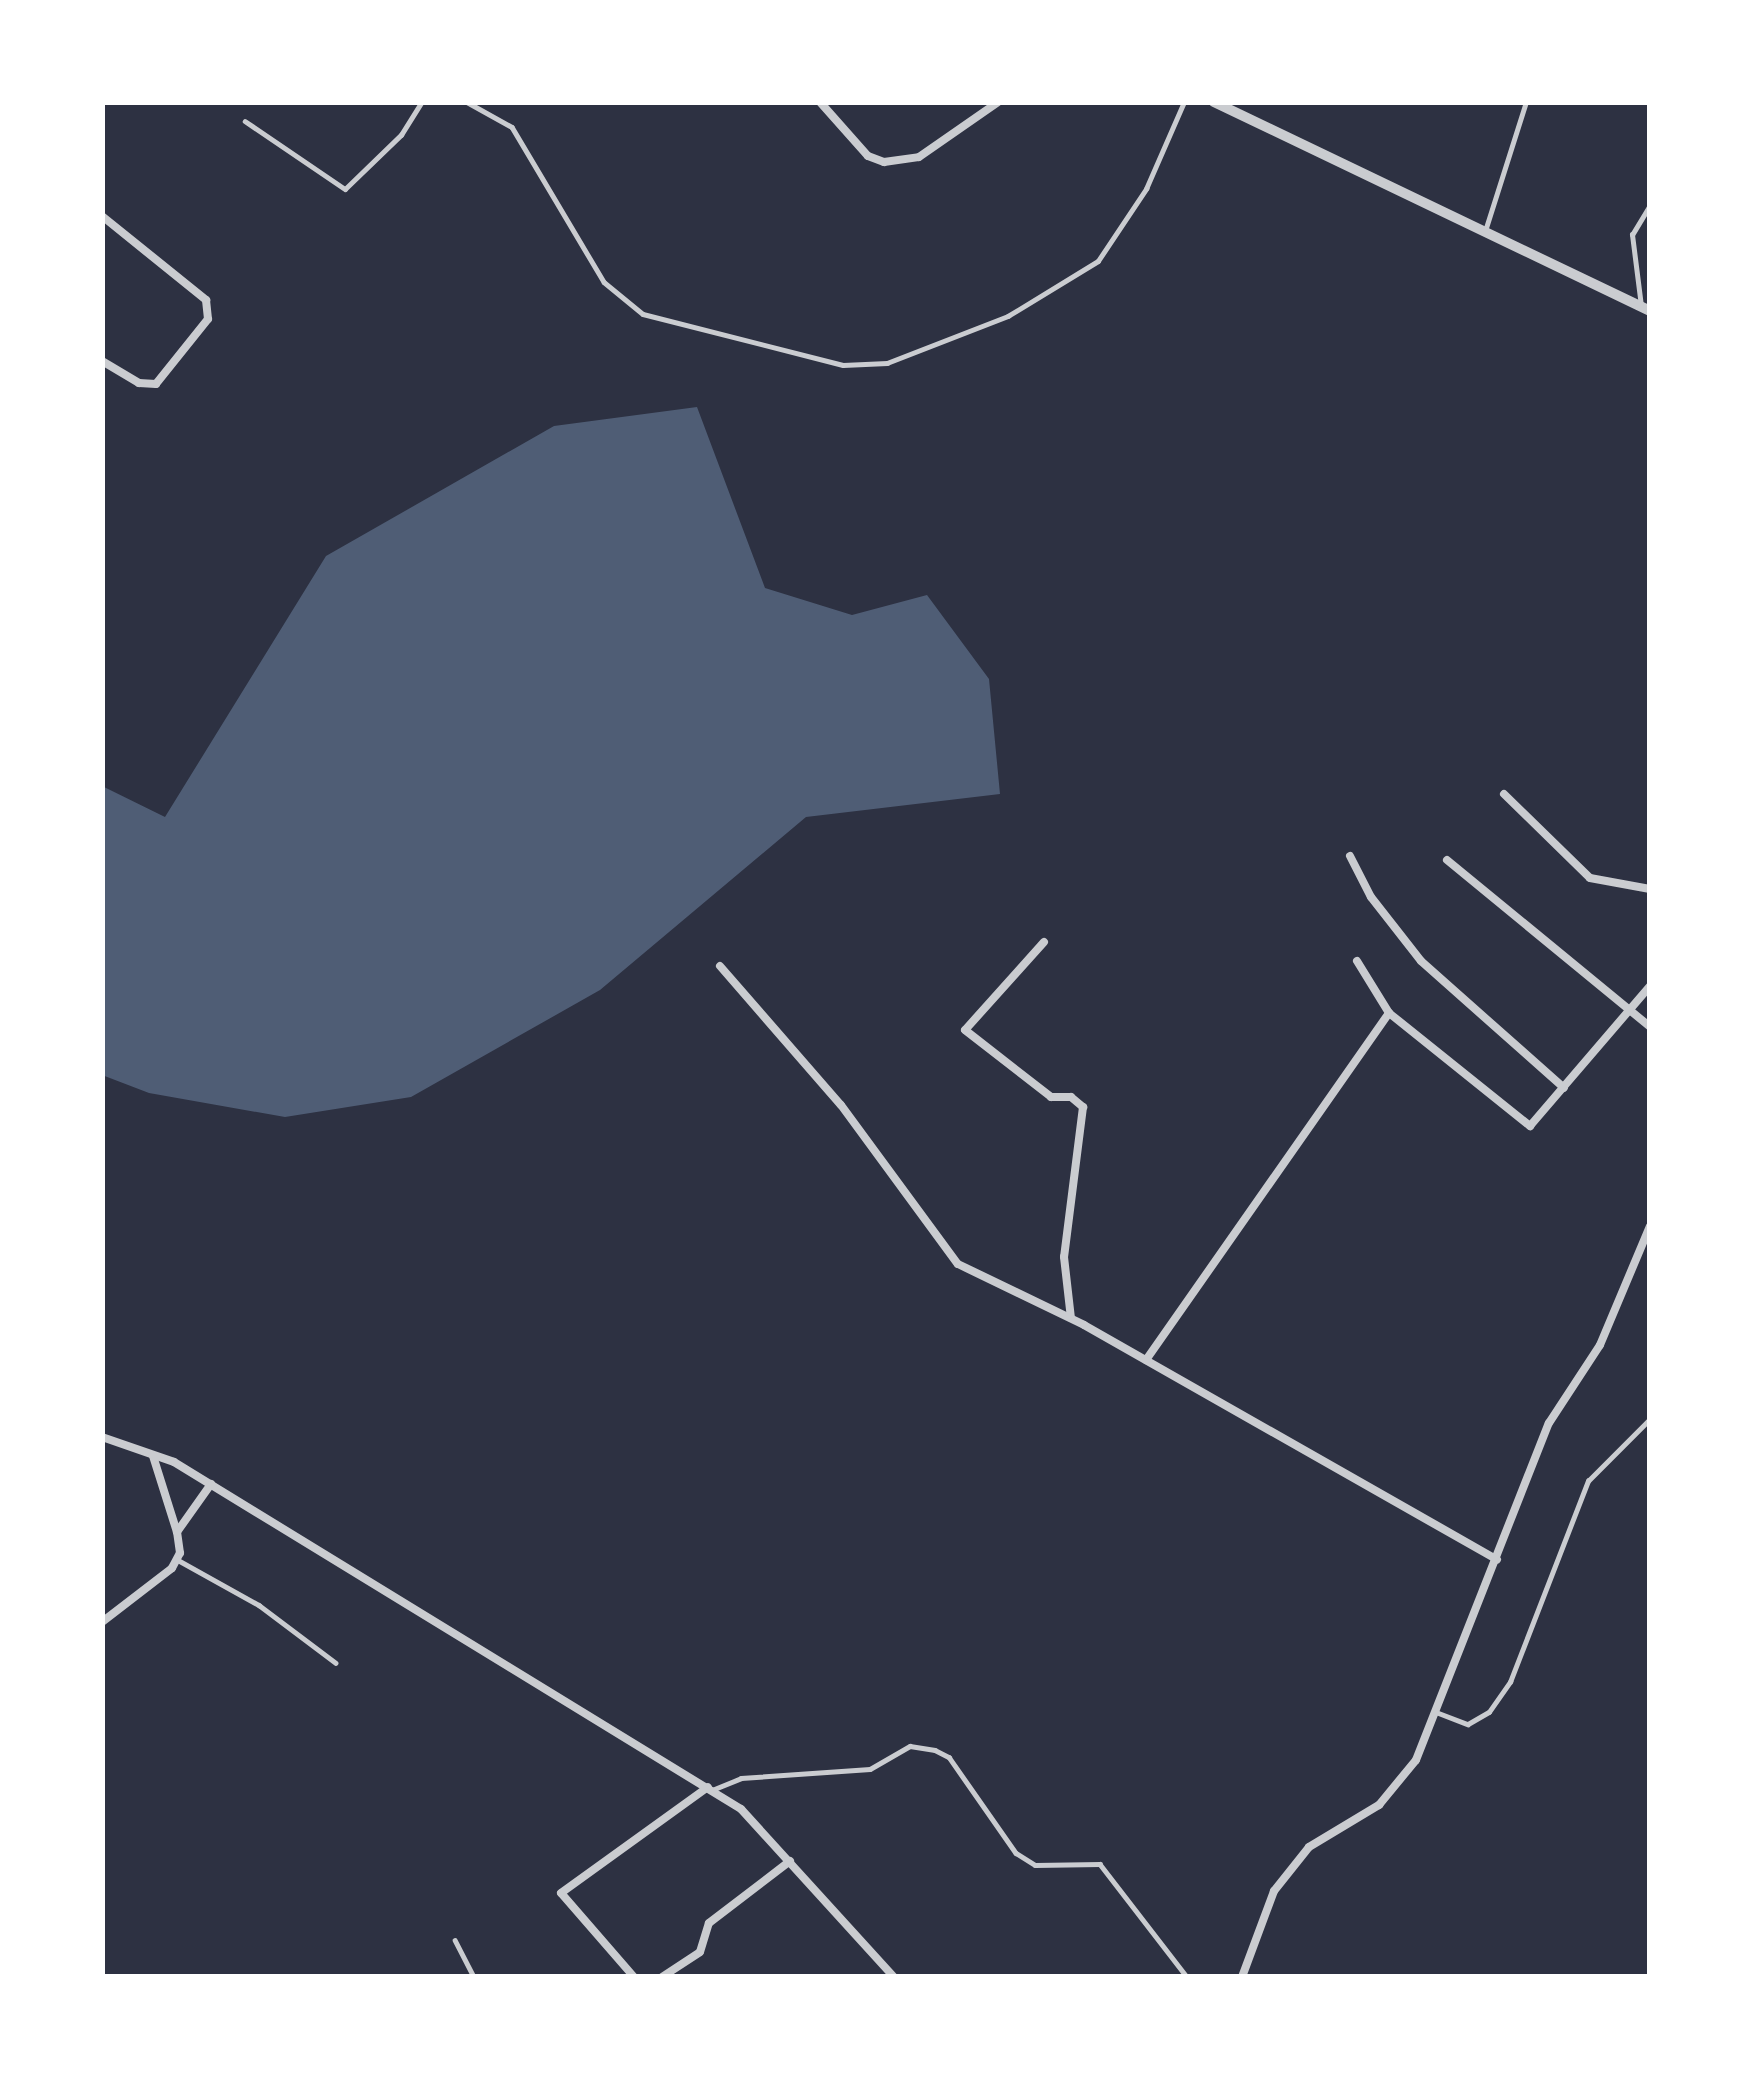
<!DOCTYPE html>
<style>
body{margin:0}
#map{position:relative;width:1752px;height:2079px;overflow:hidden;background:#2d3142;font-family:Mulish,sans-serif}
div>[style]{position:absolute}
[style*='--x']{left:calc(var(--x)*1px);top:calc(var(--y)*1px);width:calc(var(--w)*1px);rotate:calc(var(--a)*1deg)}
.water>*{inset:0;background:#4f5d75}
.service>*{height:4.5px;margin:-2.25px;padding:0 2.25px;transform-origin:2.25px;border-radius:2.25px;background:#caccd0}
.minor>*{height:8px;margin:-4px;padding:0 4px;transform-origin:4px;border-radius:4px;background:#caccd0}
.tertiary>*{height:10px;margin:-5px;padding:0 5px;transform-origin:5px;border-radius:5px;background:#caccd0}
span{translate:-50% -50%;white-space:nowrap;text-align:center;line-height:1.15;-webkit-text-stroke:12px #fff;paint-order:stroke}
.frame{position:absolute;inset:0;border:105px solid #fff;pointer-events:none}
</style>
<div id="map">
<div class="water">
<div style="clip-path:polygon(697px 407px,765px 588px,852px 615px,927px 595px,989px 679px,1000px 794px,806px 817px,600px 990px,411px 1097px,285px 1117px,149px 1093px,102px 1075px,102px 786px,165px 817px,326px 556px,554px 426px)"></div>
</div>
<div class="service">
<div style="--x:467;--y:102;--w:51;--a:29.1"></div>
<div style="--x:512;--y:127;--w:180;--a:59.3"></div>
<div style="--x:604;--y:282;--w:50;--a:39.4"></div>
<div style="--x:643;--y:314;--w:206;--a:14.3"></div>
<div style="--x:843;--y:365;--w:44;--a:-2.6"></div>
<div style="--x:887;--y:363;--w:130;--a:-21.2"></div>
<div style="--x:1008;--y:316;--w:105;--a:-31.4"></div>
<div style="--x:1098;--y:261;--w:87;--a:-56.3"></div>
<div style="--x:1146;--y:189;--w:95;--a:-66.4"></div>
<div style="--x:245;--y:121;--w:121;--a:34.2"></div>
<div style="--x:345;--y:189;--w:78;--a:-44"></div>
<div style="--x:401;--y:135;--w:39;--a:-58"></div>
<div style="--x:1486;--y:228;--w:132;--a:-72.4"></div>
<div style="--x:1641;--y:306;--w:72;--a:-97.2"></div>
<div style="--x:1632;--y:235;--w:35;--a:-59"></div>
<div style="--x:1650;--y:1332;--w:1;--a:90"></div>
<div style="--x:178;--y:1560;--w:93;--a:29.1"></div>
<div style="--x:259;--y:1605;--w:96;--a:37"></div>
<div style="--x:1436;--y:1712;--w:34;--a:21"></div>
<div style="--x:1468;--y:1724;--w:24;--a:-30"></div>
<div style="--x:1489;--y:1712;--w:37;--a:-55"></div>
<div style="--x:1510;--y:1682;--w:216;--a:-68.8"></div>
<div style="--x:1588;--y:1481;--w:88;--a:-45"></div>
<div style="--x:712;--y:1790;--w:31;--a:-22"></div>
<div style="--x:741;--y:1778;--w:129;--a:-4"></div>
<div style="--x:870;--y:1769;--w:46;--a:-29.9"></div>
<div style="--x:910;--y:1746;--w:25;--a:9"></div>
<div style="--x:935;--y:1750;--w:16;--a:27"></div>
<div style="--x:949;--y:1757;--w:117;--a:55.1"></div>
<div style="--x:1016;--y:1853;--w:22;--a:32"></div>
<div style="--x:1035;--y:1865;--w:65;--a:-0.9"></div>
<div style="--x:1100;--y:1864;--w:143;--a:52.4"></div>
<div style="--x:455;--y:1940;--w:42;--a:62.8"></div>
</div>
<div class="minor">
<div style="--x:820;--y:102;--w:72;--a:48.4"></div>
<div style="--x:868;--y:156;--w:17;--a:21"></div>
<div style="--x:884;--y:162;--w:35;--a:-8"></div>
<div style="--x:919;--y:157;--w:96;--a:-34.8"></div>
<div style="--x:102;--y:216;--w:134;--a:38.9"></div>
<div style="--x:206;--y:300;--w:19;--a:84"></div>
<div style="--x:208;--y:319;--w:83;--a:128.7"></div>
<div style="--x:156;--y:384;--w:17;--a:-177"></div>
<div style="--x:139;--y:383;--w:43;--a:-149.3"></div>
<div style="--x:1504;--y:794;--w:120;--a:44.3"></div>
<div style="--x:1590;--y:878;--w:61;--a:10.4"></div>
<div style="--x:1350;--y:856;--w:46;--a:62.9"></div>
<div style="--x:1371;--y:897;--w:81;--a:52"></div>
<div style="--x:1421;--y:961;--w:191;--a:41.6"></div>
<div style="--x:1447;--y:860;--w:263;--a:39.4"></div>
<div style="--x:1044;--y:942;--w:118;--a:131.9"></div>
<div style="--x:965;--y:1030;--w:109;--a:37.9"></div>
<div style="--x:1051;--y:1097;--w:20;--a:0"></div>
<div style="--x:1071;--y:1097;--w:16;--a:40"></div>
<div style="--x:1083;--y:1107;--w:151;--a:97.2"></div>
<div style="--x:1064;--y:1257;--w:61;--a:83.5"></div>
<div style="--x:1357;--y:961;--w:61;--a:58.4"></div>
<div style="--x:1389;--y:1013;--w:181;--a:38.7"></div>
<div style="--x:1530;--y:1126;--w:184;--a:-49.4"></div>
<div style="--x:720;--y:966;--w:184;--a:49"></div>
<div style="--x:841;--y:1105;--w:197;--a:53.7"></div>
<div style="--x:958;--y:1264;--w:140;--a:25.8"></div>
<div style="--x:1084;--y:1325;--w:475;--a:29.6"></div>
<div style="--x:1146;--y:1360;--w:424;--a:-55"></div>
<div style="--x:102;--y:1437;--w:76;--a:19.1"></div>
<div style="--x:174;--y:1462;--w:665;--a:31.47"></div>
<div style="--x:741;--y:1809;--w:227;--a:47.7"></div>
<div style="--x:153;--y:1456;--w:80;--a:72.5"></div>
<div style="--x:102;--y:1622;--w:88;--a:-37.6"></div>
<div style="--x:172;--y:1568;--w:17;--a:-62"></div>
<div style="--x:180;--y:1553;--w:21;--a:-98"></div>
<div style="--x:177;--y:1532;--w:59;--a:-54.7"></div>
<div style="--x:634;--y:1977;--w:111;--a:-131"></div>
<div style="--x:561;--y:1893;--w:181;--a:-35.8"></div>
<div style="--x:662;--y:1977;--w:45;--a:-33.3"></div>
<div style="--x:700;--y:1952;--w:30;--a:-73"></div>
<div style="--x:709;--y:1923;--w:102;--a:-37.4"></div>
<div style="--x:1242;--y:1977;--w:92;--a:-69.6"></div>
<div style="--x:1274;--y:1891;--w:56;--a:-51.5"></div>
<div style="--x:1309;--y:1847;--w:82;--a:-31"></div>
<div style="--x:1379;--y:1805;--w:58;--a:-50.6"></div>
<div style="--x:1416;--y:1760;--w:362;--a:-68.5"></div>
<div style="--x:1549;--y:1423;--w:93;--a:-56.8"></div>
<div style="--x:1600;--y:1345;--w:129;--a:-67.2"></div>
</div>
<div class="tertiary">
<div style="--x:1214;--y:102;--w:484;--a:25.6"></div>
</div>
<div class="frame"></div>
</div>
